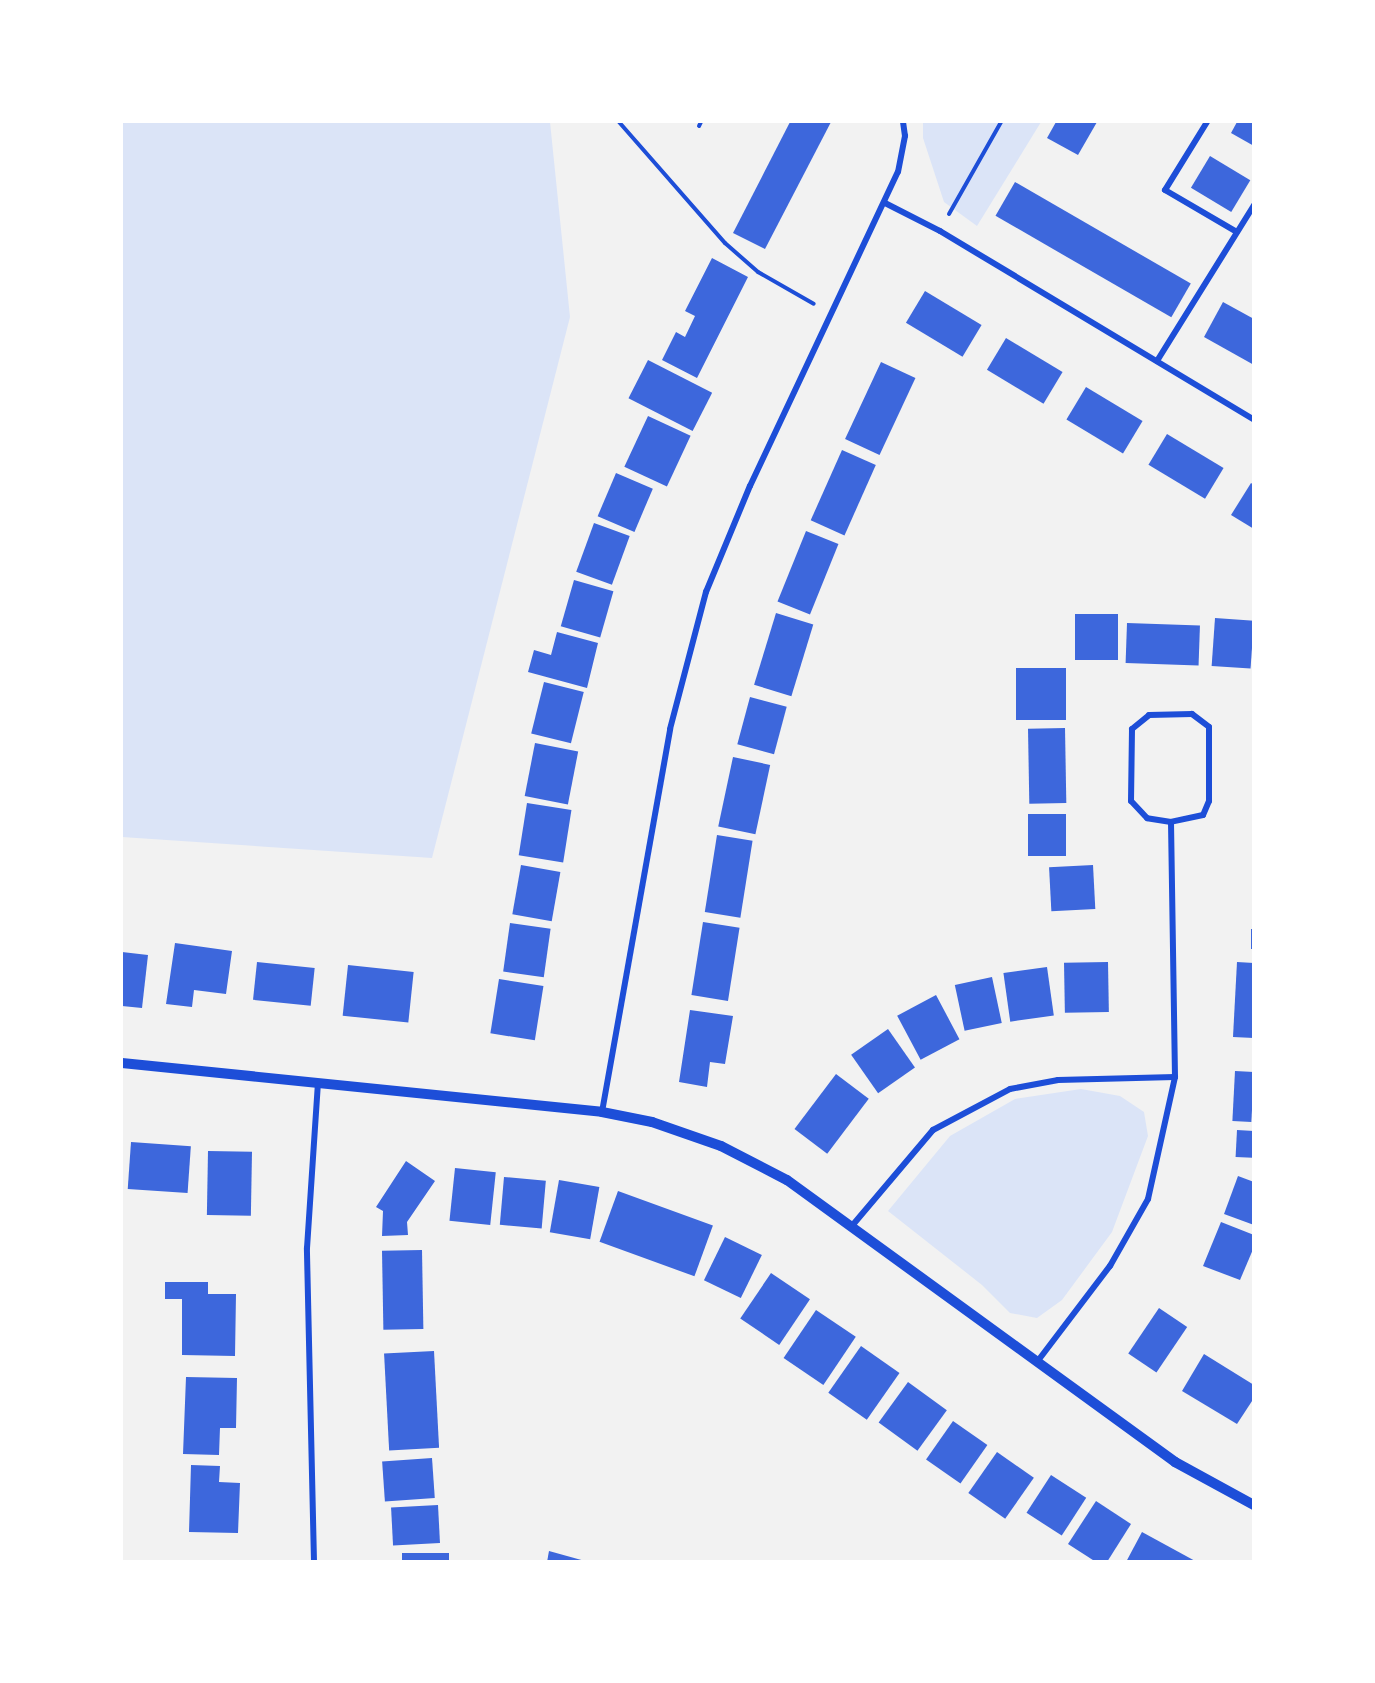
<!DOCTYPE html>
<style>
body{margin:0}
#map{position:relative;width:1375px;height:1683px;overflow:hidden;background:#f2f2f2;font-family:"PT Sans Narrow",sans-serif}
div>[style]{position:absolute}
[style*='--x']{left:calc(var(--x)*1px);top:calc(var(--y)*1px);width:calc(var(--w)*1px);rotate:calc(var(--a)*1deg)}
.green>*{inset:0;background:#dbe4f7}
.building>*{inset:0;background:#3d67dc;transform-origin:0 0}
.path>*{height:4px;margin:-2px;padding:0 2px;transform-origin:2px;border-radius:2px;background:#1d4ed8}
.minor>*{height:6px;margin:-3px;padding:0 3px;transform-origin:3px;border-radius:3px;background:#1d4ed8}
.tertiary>*{height:10px;margin:-5px;padding:0 5px;transform-origin:5px;border-radius:5px;background:#1d4ed8}
span{translate:-50% -50%;white-space:nowrap;text-align:center;line-height:1.15;-webkit-text-stroke:4.5px #fff;paint-order:stroke}
.frame{position:absolute;inset:0;border:123px solid #fff;pointer-events:none}
</style>
<div id="map">
<div class="green">
<div style="clip-path:polygon(122px 122px,550px 122px,570px 317px,432px 858px,122px 837px)"></div>
<div style="clip-path:polygon(923px 122px,1041px 122px,977px 226px,944px 202px,923px 138px)"></div>
<div style="clip-path:polygon(1081px 1089px,1120px 1096px,1144px 1112px,1148px 1136px,1112px 1232px,1062px 1300px,1037px 1318px,1010px 1313px,982px 1285px,888px 1211px,950px 1136px,1015px 1099px)"></div>
</div>
<div class="building">
<div style="clip-path:polygon(790px 122px,831px 122px,765px 249px,733px 233px)"></div>
<div style="clip-path:polygon(1056px 122px,1097px 122px,1078px 155px,1047px 138px)"></div>
<div style="clip-path:polygon(1237px 122px,1254px 122px,1254px 146px,1231px 133px)"></div>
<div style="left:1210px;top:156px;width:47px;height:37px;rotate:31deg"></div>
<div style="left:1015px;top:182px;width:203px;height:39px;rotate:30deg"></div>
<div style="clip-path:polygon(712px 258px,748px 277px,697px 378px,662px 360px,676px 332px,685px 337px,695px 316px,685px 311px)"></div>
<div style="left:925px;top:291px;width:66px;height:37px;rotate:31deg"></div>
<div style="clip-path:polygon(1223px 302px,1254px 319px,1254px 365px,1204px 337px)"></div>
<div style="left:1006px;top:338px;width:66px;height:37px;rotate:31deg"></div>
<div style="left:648px;top:360px;width:72px;height:43px;rotate:27deg"></div>
<div style="left:881px;top:362px;width:38px;height:85px;rotate:25deg"></div>
<div style="left:1086px;top:387px;width:66px;height:38px;rotate:31deg"></div>
<div style="left:648px;top:416px;width:47px;height:56px;rotate:25deg"></div>
<div style="left:1167px;top:434px;width:66px;height:36px;rotate:31deg"></div>
<div style="left:842px;top:450px;width:37px;height:77px;rotate:24deg"></div>
<div style="left:616px;top:473px;width:40px;height:47px;rotate:23deg"></div>
<div style="clip-path:polygon(1251px 483px,1254px 485px,1254px 529px,1231px 515px)"></div>
<div style="left:594px;top:523px;width:38px;height:52px;rotate:20deg"></div>
<div style="left:806px;top:531px;width:35px;height:76px;rotate:22deg"></div>
<div style="left:574px;top:580px;width:41px;height:48px;rotate:16deg"></div>
<div style="left:776px;top:613px;width:39px;height:75px;rotate:17deg"></div>
<div style="left:1075px;top:614px;width:43px;height:46px"></div>
<div style="left:1215px;top:618px;width:39px;height:48px;rotate:4deg"></div>
<div style="left:1127px;top:623px;width:73px;height:40px;rotate:2deg"></div>
<div style="clip-path:polygon(557px 632px,598px 643px,587px 688px,528px 672px,534px 650px,551px 655px)"></div>
<div style="left:1016px;top:668px;width:50px;height:52px"></div>
<div style="left:544px;top:682px;width:41px;height:53px;rotate:14deg"></div>
<div style="left:750px;top:697px;width:38px;height:49px;rotate:15deg"></div>
<div style="left:1065px;top:728px;width:75px;height:37px;rotate:89deg"></div>
<div style="left:535px;top:743px;width:44px;height:54px;rotate:11deg"></div>
<div style="left:733px;top:757px;width:38px;height:71px;rotate:12deg"></div>
<div style="left:527px;top:803px;width:45px;height:53px;rotate:9deg"></div>
<div style="left:1028px;top:814px;width:38px;height:42px"></div>
<div style="left:717px;top:835px;width:36px;height:78px;rotate:9deg"></div>
<div style="left:521px;top:865px;width:40px;height:50px;rotate:10deg"></div>
<div style="left:1093px;top:865px;width:44px;height:44px;rotate:87deg"></div>
<div style="left:703px;top:922px;width:37px;height:74px;rotate:9deg"></div>
<div style="left:510px;top:923px;width:41px;height:49px;rotate:8deg"></div>
<div style="left:1251px;top:929px;width:3px;height:20px"></div>
<div style="clip-path:polygon(175px 943px,232px 951px,226px 994px,194px 990px,192px 1007px,166px 1004px)"></div>
<div style="clip-path:polygon(122px 952px,148px 955px,142px 1008px,122px 1006px)"></div>
<div style="left:257px;top:962px;width:58px;height:38px;rotate:6deg"></div>
<div style="left:1108px;top:962px;width:50px;height:44px;rotate:89deg"></div>
<div style="clip-path:polygon(1237px 962px,1254px 963px,1254px 1038px,1233px 1037px)"></div>
<div style="left:348px;top:965px;width:66px;height:51px;rotate:6deg"></div>
<div style="left:1047px;top:967px;width:49px;height:44px;rotate:82deg"></div>
<div style="left:992px;top:977px;width:47px;height:38px;rotate:78deg"></div>
<div style="left:499px;top:979px;width:45px;height:55px;rotate:9deg"></div>
<div style="left:936px;top:995px;width:50px;height:44px;rotate:62deg"></div>
<div style="clip-path:polygon(690px 1010px,733px 1016px,725px 1064px,710px 1062px,707px 1087px,679px 1082px)"></div>
<div style="left:888px;top:1029px;width:47px;height:45px;rotate:55deg"></div>
<div style="left:1235px;top:1071px;width:19px;height:50px;rotate:3deg"></div>
<div style="left:836px;top:1074px;width:41px;height:69px;rotate:37deg"></div>
<div style="left:1237px;top:1130px;width:17px;height:27px;rotate:3deg"></div>
<div style="left:131px;top:1142px;width:60px;height:47px;rotate:4deg"></div>
<div style="left:208px;top:1151px;width:44px;height:64px;rotate:1deg"></div>
<div style="clip-path:polygon(406px 1161px,435px 1181px,407px 1222px,408px 1235px,382px 1236px,383px 1211px,376px 1207px)"></div>
<div style="left:455px;top:1168px;width:41px;height:53px;rotate:6deg"></div>
<div style="clip-path:polygon(1238px 1176px,1254px 1182px,1254px 1225px,1224px 1214px)"></div>
<div style="left:504px;top:1177px;width:42px;height:48px;rotate:5deg"></div>
<div style="left:559px;top:1180px;width:41px;height:53px;rotate:10deg"></div>
<div style="left:618px;top:1191px;width:101px;height:54px;rotate:20deg"></div>
<div style="clip-path:polygon(1221px 1222px,1254px 1235px,1254px 1247px,1240px 1280px,1203px 1266px)"></div>
<div style="left:725px;top:1237px;width:41px;height:48px;rotate:26deg"></div>
<div style="left:422px;top:1250px;width:79px;height:40px;rotate:89deg"></div>
<div style="left:771px;top:1273px;width:47px;height:55px;rotate:34deg"></div>
<div style="clip-path:polygon(165px 1282px,208px 1282px,208px 1294px,236px 1294px,235px 1356px,182px 1355px,182px 1299px,165px 1299px)"></div>
<div style="left:1159px;top:1308px;width:34px;height:55px;rotate:34deg"></div>
<div style="left:816px;top:1310px;width:48px;height:58px;rotate:34deg"></div>
<div style="left:861px;top:1346px;width:47px;height:57px;rotate:35deg"></div>
<div style="left:434px;top:1351px;width:97px;height:50px;rotate:87deg"></div>
<div style="clip-path:polygon(1204px 1354px,1254px 1385px,1254px 1398px,1237px 1424px,1182px 1391px)"></div>
<div style="clip-path:polygon(186px 1377px,237px 1378px,236px 1428px,220px 1428px,219px 1455px,183px 1454px)"></div>
<div style="left:908px;top:1382px;width:48px;height:50px;rotate:36deg"></div>
<div style="left:953px;top:1421px;width:42px;height:47px;rotate:35deg"></div>
<div style="left:997px;top:1452px;width:45px;height:50px;rotate:35deg"></div>
<div style="left:432px;top:1458px;width:40px;height:50px;rotate:86deg"></div>
<div style="clip-path:polygon(191px 1465px,220px 1466px,219px 1482px,240px 1483px,238px 1533px,189px 1532px)"></div>
<div style="left:1051px;top:1475px;width:42px;height:45px;rotate:33deg"></div>
<div style="clip-path:polygon(1096px 1501px,1131px 1524px,1107px 1562px,1096px 1562px,1068px 1544px)"></div>
<div style="left:438px;top:1505px;width:38px;height:47px;rotate:87deg"></div>
<div style="clip-path:polygon(1142px 1532px,1197px 1562px,1126px 1562px)"></div>
<div style="clip-path:polygon(549px 1551px,585px 1561px,585px 1562px,547px 1562px)"></div>
<div style="left:402px;top:1553px;width:47px;height:9px"></div>
</div>
<div class="path">
<div style="--x:619;--y:122;--w:161;--a:48.8"></div>
<div style="--x:725;--y:243;--w:44;--a:41.3"></div>
<div style="--x:758;--y:272;--w:64;--a:29.7"></div>
<div style="--x:699;--y:126;--w:4;--a:-63"></div>
<div style="--x:949;--y:214;--w:106;--a:-60.5"></div>
</div>
<div class="minor">
<div style="--x:1207;--y:122;--w:80;--a:121.7"></div>
<div style="--x:1165;--y:190;--w:83;--a:30.3"></div>
<div style="--x:885;--y:203;--w:62;--a:27"></div>
<div style="--x:940;--y:231;--w:366;--a:31"></div>
<div style="--x:1157;--y:361;--w:184;--a:-58.1"></div>
<div style="--x:602;--y:1112;--w:389;--a:-79.9"></div>
<div style="--x:670;--y:729;--w:142;--a:-75.3"></div>
<div style="--x:706;--y:592;--w:115;--a:-67.5"></div>
<div style="--x:750;--y:486;--w:347;--a:-64.8"></div>
<div style="--x:898;--y:172;--w:37;--a:-79"></div>
<div style="--x:905;--y:136;--w:14;--a:-98"></div>
<div style="--x:851;--y:1227;--w:127;--a:-49.8"></div>
<div style="--x:933;--y:1130;--w:87;--a:-28"></div>
<div style="--x:1010;--y:1089;--w:49;--a:-10.6"></div>
<div style="--x:1058;--y:1080;--w:117;--a:-1.5"></div>
<div style="--x:1037;--y:1362;--w:121;--a:-52.8"></div>
<div style="--x:1110;--y:1266;--w:77;--a:-60.4"></div>
<div style="--x:1148;--y:1199;--w:125;--a:-77.5"></div>
<div style="--x:1175;--y:1077;--w:255;--a:-90.9"></div>
<div style="--x:1171;--y:822;--w:24;--a:-171"></div>
<div style="--x:1147;--y:818;--w:23;--a:-133"></div>
<div style="--x:1131;--y:801;--w:72;--a:-89.2"></div>
<div style="--x:1132;--y:729;--w:22;--a:-39"></div>
<div style="--x:1149;--y:715;--w:43;--a:-1.3"></div>
<div style="--x:1192;--y:714;--w:21;--a:37"></div>
<div style="--x:1209;--y:727;--w:74;--a:90"></div>
<div style="--x:1209;--y:801;--w:15;--a:113"></div>
<div style="--x:1203;--y:815;--w:33;--a:168"></div>
<div style="--x:314;--y:1562;--w:314;--a:-91.3"></div>
<div style="--x:307;--y:1248;--w:165;--a:-86.2"></div>
</div>
<div class="tertiary">
<div style="--x:122;--y:1063;--w:482;--a:5.8"></div>
<div style="--x:602;--y:1112;--w:51;--a:11.3"></div>
<div style="--x:652;--y:1122;--w:73;--a:19.2"></div>
<div style="--x:721;--y:1146;--w:74;--a:27.3"></div>
<div style="--x:787;--y:1180;--w:480;--a:36"></div>
<div style="--x:1175;--y:1462;--w:90;--a:28.6"></div>
</div>
<div class="frame"></div>
</div>
